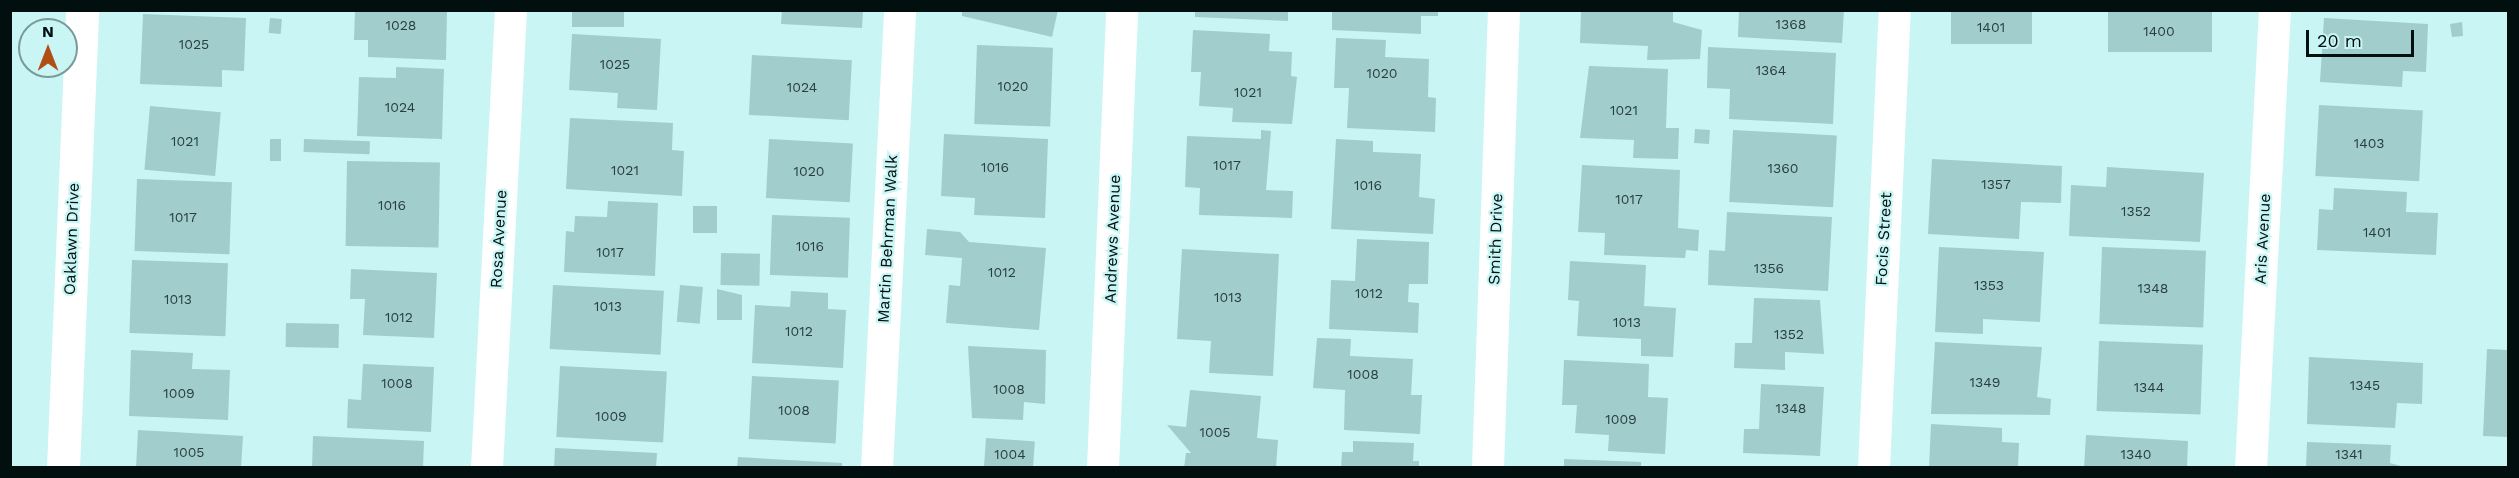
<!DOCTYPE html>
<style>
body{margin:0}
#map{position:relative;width:2519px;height:478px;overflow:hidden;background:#c9f6f5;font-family:"Work Sans",sans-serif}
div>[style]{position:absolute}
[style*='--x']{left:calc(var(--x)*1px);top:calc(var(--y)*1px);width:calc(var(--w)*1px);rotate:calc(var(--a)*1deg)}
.building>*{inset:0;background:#a1cdcc;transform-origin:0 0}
.street>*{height:32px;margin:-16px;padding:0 16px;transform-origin:16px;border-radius:16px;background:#fff}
.secondary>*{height:33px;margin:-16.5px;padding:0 16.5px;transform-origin:16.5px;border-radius:16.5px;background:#fff}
span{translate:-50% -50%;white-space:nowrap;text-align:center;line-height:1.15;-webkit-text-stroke:4.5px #c9f6f5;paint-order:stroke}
.number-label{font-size:14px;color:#293e3e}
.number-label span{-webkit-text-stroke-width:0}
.street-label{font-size:16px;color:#010f0f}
.frame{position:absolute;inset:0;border:12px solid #010f0f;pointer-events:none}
.north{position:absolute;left:18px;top:18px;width:60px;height:60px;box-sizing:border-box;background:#c9f6f5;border:2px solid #799a99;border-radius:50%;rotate:0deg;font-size:16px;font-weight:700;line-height:24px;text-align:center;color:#010f0f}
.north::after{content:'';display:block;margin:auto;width:21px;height:27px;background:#b14d17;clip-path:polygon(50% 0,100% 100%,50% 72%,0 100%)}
.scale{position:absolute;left:2306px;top:30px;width:108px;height:27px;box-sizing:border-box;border:3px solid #010f0f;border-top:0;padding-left:8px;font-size:18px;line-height:21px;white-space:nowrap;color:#010f0f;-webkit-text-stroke:4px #c9f6f5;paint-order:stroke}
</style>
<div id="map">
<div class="building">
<div style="clip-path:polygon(355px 10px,447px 10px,446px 60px,368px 57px,368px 40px,354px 40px)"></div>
<div style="left:572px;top:10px;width:52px;height:17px"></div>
<div style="clip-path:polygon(782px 10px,863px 10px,862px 28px,781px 24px)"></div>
<div style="clip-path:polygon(962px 10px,1058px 10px,1052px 37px,962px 16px)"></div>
<div style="clip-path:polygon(1195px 10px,1288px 10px,1288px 21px,1195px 17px)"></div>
<div style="clip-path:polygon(1332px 10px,1438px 10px,1438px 16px,1421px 16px,1421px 34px,1332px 30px)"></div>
<div style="clip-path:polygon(1581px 10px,1673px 10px,1673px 22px,1702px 30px,1700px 59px,1647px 60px,1648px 46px,1580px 43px)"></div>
<div style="clip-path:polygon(1739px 10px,1844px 10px,1842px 43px,1738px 37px)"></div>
<div style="left:1951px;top:10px;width:81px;height:34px"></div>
<div style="left:2108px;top:10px;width:104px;height:42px"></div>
<div style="clip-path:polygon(143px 14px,246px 18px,244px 71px,222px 70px,222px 87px,140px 84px)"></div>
<div style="left:270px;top:18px;width:12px;height:15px;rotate:5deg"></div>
<div style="clip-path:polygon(2324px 18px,2428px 24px,2426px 72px,2403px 71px,2402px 87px,2320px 82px)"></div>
<div style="clip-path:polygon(2462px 22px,2463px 36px,2452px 37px,2450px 24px)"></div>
<div style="clip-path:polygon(1193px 30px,1270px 34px,1269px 51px,1292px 52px,1291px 76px,1297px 77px,1292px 124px,1232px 122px,1233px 108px,1199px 106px,1201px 72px,1191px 72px)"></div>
<div style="clip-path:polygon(572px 34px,661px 39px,657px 110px,617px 108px,618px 93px,569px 90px)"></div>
<div style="clip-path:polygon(1336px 38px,1386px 40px,1385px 57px,1429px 59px,1428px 97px,1436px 98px,1435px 132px,1347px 128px,1349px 88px,1334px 88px)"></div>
<div style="left:977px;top:45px;width:76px;height:79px;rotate:2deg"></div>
<div style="clip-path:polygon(1708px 47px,1836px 53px,1833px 124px,1729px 119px,1730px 89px,1707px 88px)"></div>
<div style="left:752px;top:55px;width:100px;height:60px;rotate:3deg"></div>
<div style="clip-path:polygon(1589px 66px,1668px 69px,1666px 128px,1679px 128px,1678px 159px,1633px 158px,1634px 140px,1580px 138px)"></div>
<div style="clip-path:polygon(396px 67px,444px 69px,442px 139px,357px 136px,359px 77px,396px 78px)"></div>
<div style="left:2319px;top:105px;width:104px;height:71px;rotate:3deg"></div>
<div style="left:150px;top:106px;width:71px;height:64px;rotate:5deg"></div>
<div style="clip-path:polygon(570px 118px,673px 123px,672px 150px,684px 151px,682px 196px,566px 189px)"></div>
<div style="left:1695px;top:129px;width:15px;height:14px;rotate:4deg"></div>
<div style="clip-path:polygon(1261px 130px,1271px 131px,1266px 190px,1293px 191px,1292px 218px,1199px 215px,1200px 188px,1185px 187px,1187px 136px,1261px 139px)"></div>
<div style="left:1733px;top:130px;width:104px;height:72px;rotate:3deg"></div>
<div style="clip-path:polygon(944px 134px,1048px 139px,1045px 218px,974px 215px,975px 198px,941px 196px)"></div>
<div style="left:270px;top:139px;width:11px;height:22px"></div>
<div style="left:304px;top:139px;width:66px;height:13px;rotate:2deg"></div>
<div style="left:769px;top:139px;width:84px;height:59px;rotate:3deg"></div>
<div style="clip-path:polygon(1336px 139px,1373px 141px,1373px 152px,1421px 154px,1419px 197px,1435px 199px,1433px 234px,1331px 229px)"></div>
<div style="clip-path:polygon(1932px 159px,2062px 166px,2061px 203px,2021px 202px,2019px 239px,1928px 234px)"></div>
<div style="left:347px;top:161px;width:93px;height:85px;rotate:1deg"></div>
<div style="clip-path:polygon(1582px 165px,1680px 170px,1678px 228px,1699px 230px,1698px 251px,1686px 250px,1685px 258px,1604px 255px,1605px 233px,1578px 232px)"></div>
<div style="clip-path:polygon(2107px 167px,2204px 173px,2200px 242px,2069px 236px,2071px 185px,2106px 187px)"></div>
<div style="left:137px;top:179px;width:95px;height:72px;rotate:2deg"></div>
<div style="clip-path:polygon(2334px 188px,2407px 192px,2406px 212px,2438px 213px,2436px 255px,2317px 250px,2319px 209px,2333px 210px)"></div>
<div style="clip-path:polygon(608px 201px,658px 203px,655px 276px,564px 272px,566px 231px,574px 232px,575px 216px,607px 217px)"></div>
<div style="left:693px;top:206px;width:24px;height:27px"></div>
<div style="clip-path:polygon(1727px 212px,1832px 217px,1828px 291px,1708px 285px,1709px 250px,1725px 251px)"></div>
<div style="left:772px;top:215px;width:78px;height:60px;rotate:2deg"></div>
<div style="clip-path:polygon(927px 229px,960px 232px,969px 242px,1046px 248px,1039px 330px,946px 323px,949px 285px,960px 286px,962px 258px,925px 255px)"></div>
<div style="clip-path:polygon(1357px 239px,1429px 242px,1428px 284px,1409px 284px,1408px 302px,1419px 303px,1418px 333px,1329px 329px,1331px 280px,1355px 281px)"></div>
<div style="clip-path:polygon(1939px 247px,2044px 252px,2040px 322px,1983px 319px,1983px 334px,1935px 332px)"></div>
<div style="left:2102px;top:247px;width:104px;height:77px;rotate:2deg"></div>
<div style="clip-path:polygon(1182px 249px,1279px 254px,1273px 376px,1209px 373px,1211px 341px,1177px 339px)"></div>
<div style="left:721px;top:253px;width:39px;height:32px;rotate:1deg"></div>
<div style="left:132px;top:260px;width:96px;height:73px;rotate:2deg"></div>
<div style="clip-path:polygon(1570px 261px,1646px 265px,1644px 306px,1676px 308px,1673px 357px,1641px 356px,1641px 339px,1577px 336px,1579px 301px,1568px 300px)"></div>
<div style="clip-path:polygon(351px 269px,437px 273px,434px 338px,363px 335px,365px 299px,350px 299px)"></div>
<div style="left:553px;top:285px;width:111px;height:64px;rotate:3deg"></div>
<div style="left:680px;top:285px;width:23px;height:37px;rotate:5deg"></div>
<div style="clip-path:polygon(717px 289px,742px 295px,742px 320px,717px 320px)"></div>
<div style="clip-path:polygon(791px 291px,828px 293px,828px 309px,846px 310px,843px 368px,752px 363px,755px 305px,790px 307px)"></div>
<div style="clip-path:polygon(1754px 298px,1820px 300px,1824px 354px,1785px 352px,1785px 370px,1734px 368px,1735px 343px,1752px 343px)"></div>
<div style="left:286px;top:323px;width:53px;height:24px;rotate:1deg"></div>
<div style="clip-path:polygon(1317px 338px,1351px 339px,1350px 356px,1413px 359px,1411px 395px,1422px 395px,1420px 434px,1344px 430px,1345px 390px,1313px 388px)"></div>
<div style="left:2099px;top:341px;width:104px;height:70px;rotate:2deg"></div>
<div style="clip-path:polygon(1935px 342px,2042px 347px,2037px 397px,2051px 399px,2050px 415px,1931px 414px)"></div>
<div style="clip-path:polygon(968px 346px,1046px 350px,1045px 404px,1024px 402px,1023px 420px,972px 418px)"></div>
<div style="clip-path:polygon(2487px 349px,2508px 350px,2508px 437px,2483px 436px)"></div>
<div style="clip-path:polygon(131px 350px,193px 353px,192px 369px,230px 370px,228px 420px,129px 416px)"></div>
<div style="clip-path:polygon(2309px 357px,2423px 363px,2422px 404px,2397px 403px,2395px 428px,2307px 424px)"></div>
<div style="clip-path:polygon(1564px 360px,1649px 364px,1648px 397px,1668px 398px,1665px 454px,1608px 451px,1609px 435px,1575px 433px,1577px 405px,1562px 405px)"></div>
<div style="clip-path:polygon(363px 364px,434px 367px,431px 432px,347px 428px,348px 399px,361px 400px)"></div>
<div style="left:560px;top:366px;width:107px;height:71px;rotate:3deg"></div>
<div style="left:752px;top:376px;width:87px;height:63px;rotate:3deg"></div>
<div style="clip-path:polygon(1761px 384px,1824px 387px,1820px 456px,1743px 453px,1744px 429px,1759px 429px)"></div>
<div style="clip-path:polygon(1190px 390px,1261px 396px,1257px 438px,1278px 440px,1276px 468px,1184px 468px,1186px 453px,1191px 453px,1167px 425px,1186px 427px)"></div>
<div style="clip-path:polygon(1931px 424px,2002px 428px,2002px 442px,2019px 443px,2018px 468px,1929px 468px)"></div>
<div style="clip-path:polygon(138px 430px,243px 436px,241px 468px,136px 468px)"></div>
<div style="clip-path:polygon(2086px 435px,2188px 441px,2187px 468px,2084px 468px)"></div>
<div style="clip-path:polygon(313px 436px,424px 441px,423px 468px,312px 468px)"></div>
<div style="left:986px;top:438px;width:49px;height:30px;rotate:4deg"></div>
<div style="clip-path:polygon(1353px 441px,1414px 443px,1413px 461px,1419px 461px,1419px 468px,1341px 468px,1342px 452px,1353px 452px)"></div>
<div style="clip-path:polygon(2307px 442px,2391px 445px,2390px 463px,2408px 468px,2306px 468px)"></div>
<div style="clip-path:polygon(555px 448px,657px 453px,656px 468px,554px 468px)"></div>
<div style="clip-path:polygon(738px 457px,842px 463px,842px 468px,737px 468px)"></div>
<div style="clip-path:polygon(1564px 459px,1641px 462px,1641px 468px,1564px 468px)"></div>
</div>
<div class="street">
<div style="--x:487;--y:468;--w:459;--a:-87"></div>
<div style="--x:877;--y:468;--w:459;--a:-87.1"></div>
<div style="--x:1103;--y:468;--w:458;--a:-87.6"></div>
<div style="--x:1488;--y:468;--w:458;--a:-88"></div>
<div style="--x:1874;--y:468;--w:458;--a:-87.4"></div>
<div style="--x:2251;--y:468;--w:459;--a:-87"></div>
</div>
<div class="secondary">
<div style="--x:63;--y:468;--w:458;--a:-87.6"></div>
</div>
<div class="number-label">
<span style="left:1791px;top:24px">1368</span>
<span style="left:401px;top:25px">1028</span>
<span style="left:1991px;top:27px">1401</span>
<span style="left:2159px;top:31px">1400</span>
<span style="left:194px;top:44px">1025</span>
<span style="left:615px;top:64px">1025</span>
<span style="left:1771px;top:70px">1364</span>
<span style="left:1382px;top:73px">1020</span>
<span style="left:1013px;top:86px">1020</span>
<span style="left:802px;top:87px">1024</span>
<span style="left:1248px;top:92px">1021</span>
<span style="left:400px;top:107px">1024</span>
<span style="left:1624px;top:110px">1021</span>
<span style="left:185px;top:141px">1021</span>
<span style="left:2369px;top:143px">1403</span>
<span style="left:1227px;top:165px">1017</span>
<span style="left:995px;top:167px">1016</span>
<span style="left:1783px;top:168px">1360</span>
<span style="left:625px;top:170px">1021</span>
<span style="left:809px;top:171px">1020</span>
<span style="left:1996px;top:184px">1357</span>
<span style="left:1368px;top:185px">1016</span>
<span style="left:1629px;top:199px">1017</span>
<span style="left:392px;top:205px">1016</span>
<span style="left:2136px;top:211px">1352</span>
<span style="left:183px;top:217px">1017</span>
<span style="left:2377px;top:232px">1401</span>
<span style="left:810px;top:246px">1016</span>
<span style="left:610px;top:252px">1017</span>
<span style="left:1769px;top:268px">1356</span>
<span style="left:1002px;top:272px">1012</span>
<span style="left:1989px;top:285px">1353</span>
<span style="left:2153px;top:288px">1348</span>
<span style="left:1369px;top:293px">1012</span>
<span style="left:1228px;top:297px">1013</span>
<span style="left:178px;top:299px">1013</span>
<span style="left:608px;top:306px">1013</span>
<span style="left:399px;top:317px">1012</span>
<span style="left:1627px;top:322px">1013</span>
<span style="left:799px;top:331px">1012</span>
<span style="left:1789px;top:334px">1352</span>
<span style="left:1363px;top:374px">1008</span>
<span style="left:1985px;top:382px">1349</span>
<span style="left:397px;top:383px">1008</span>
<span style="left:2365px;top:385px">1345</span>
<span style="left:2149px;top:387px">1344</span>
<span style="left:1009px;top:389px">1008</span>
<span style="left:179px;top:393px">1009</span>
<span style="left:1791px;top:408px">1348</span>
<span style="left:794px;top:410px">1008</span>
<span style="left:611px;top:416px">1009</span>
<span style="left:1621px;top:419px">1009</span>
<span style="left:1215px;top:432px">1005</span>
<span style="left:189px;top:452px">1005</span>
<span style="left:1010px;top:454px">1004</span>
<span style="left:2136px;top:454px">1340</span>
<span style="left:2349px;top:454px">1341</span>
</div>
<div class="street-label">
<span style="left:72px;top:239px;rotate:-88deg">Oaklawn Drive</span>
<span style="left:499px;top:239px;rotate:-87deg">Rosa Avenue</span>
<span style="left:888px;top:239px;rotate:-87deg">Martin Behrman Walk</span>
<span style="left:1113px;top:239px;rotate:-88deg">Andrews Avenue</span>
<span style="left:1496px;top:239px;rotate:-88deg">Smith Drive</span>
<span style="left:1884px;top:239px;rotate:-87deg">Focis Street</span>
<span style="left:2263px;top:239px;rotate:-87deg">Aris Avenue</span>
</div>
<div class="frame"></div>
<div class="north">N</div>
<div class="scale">20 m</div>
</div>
